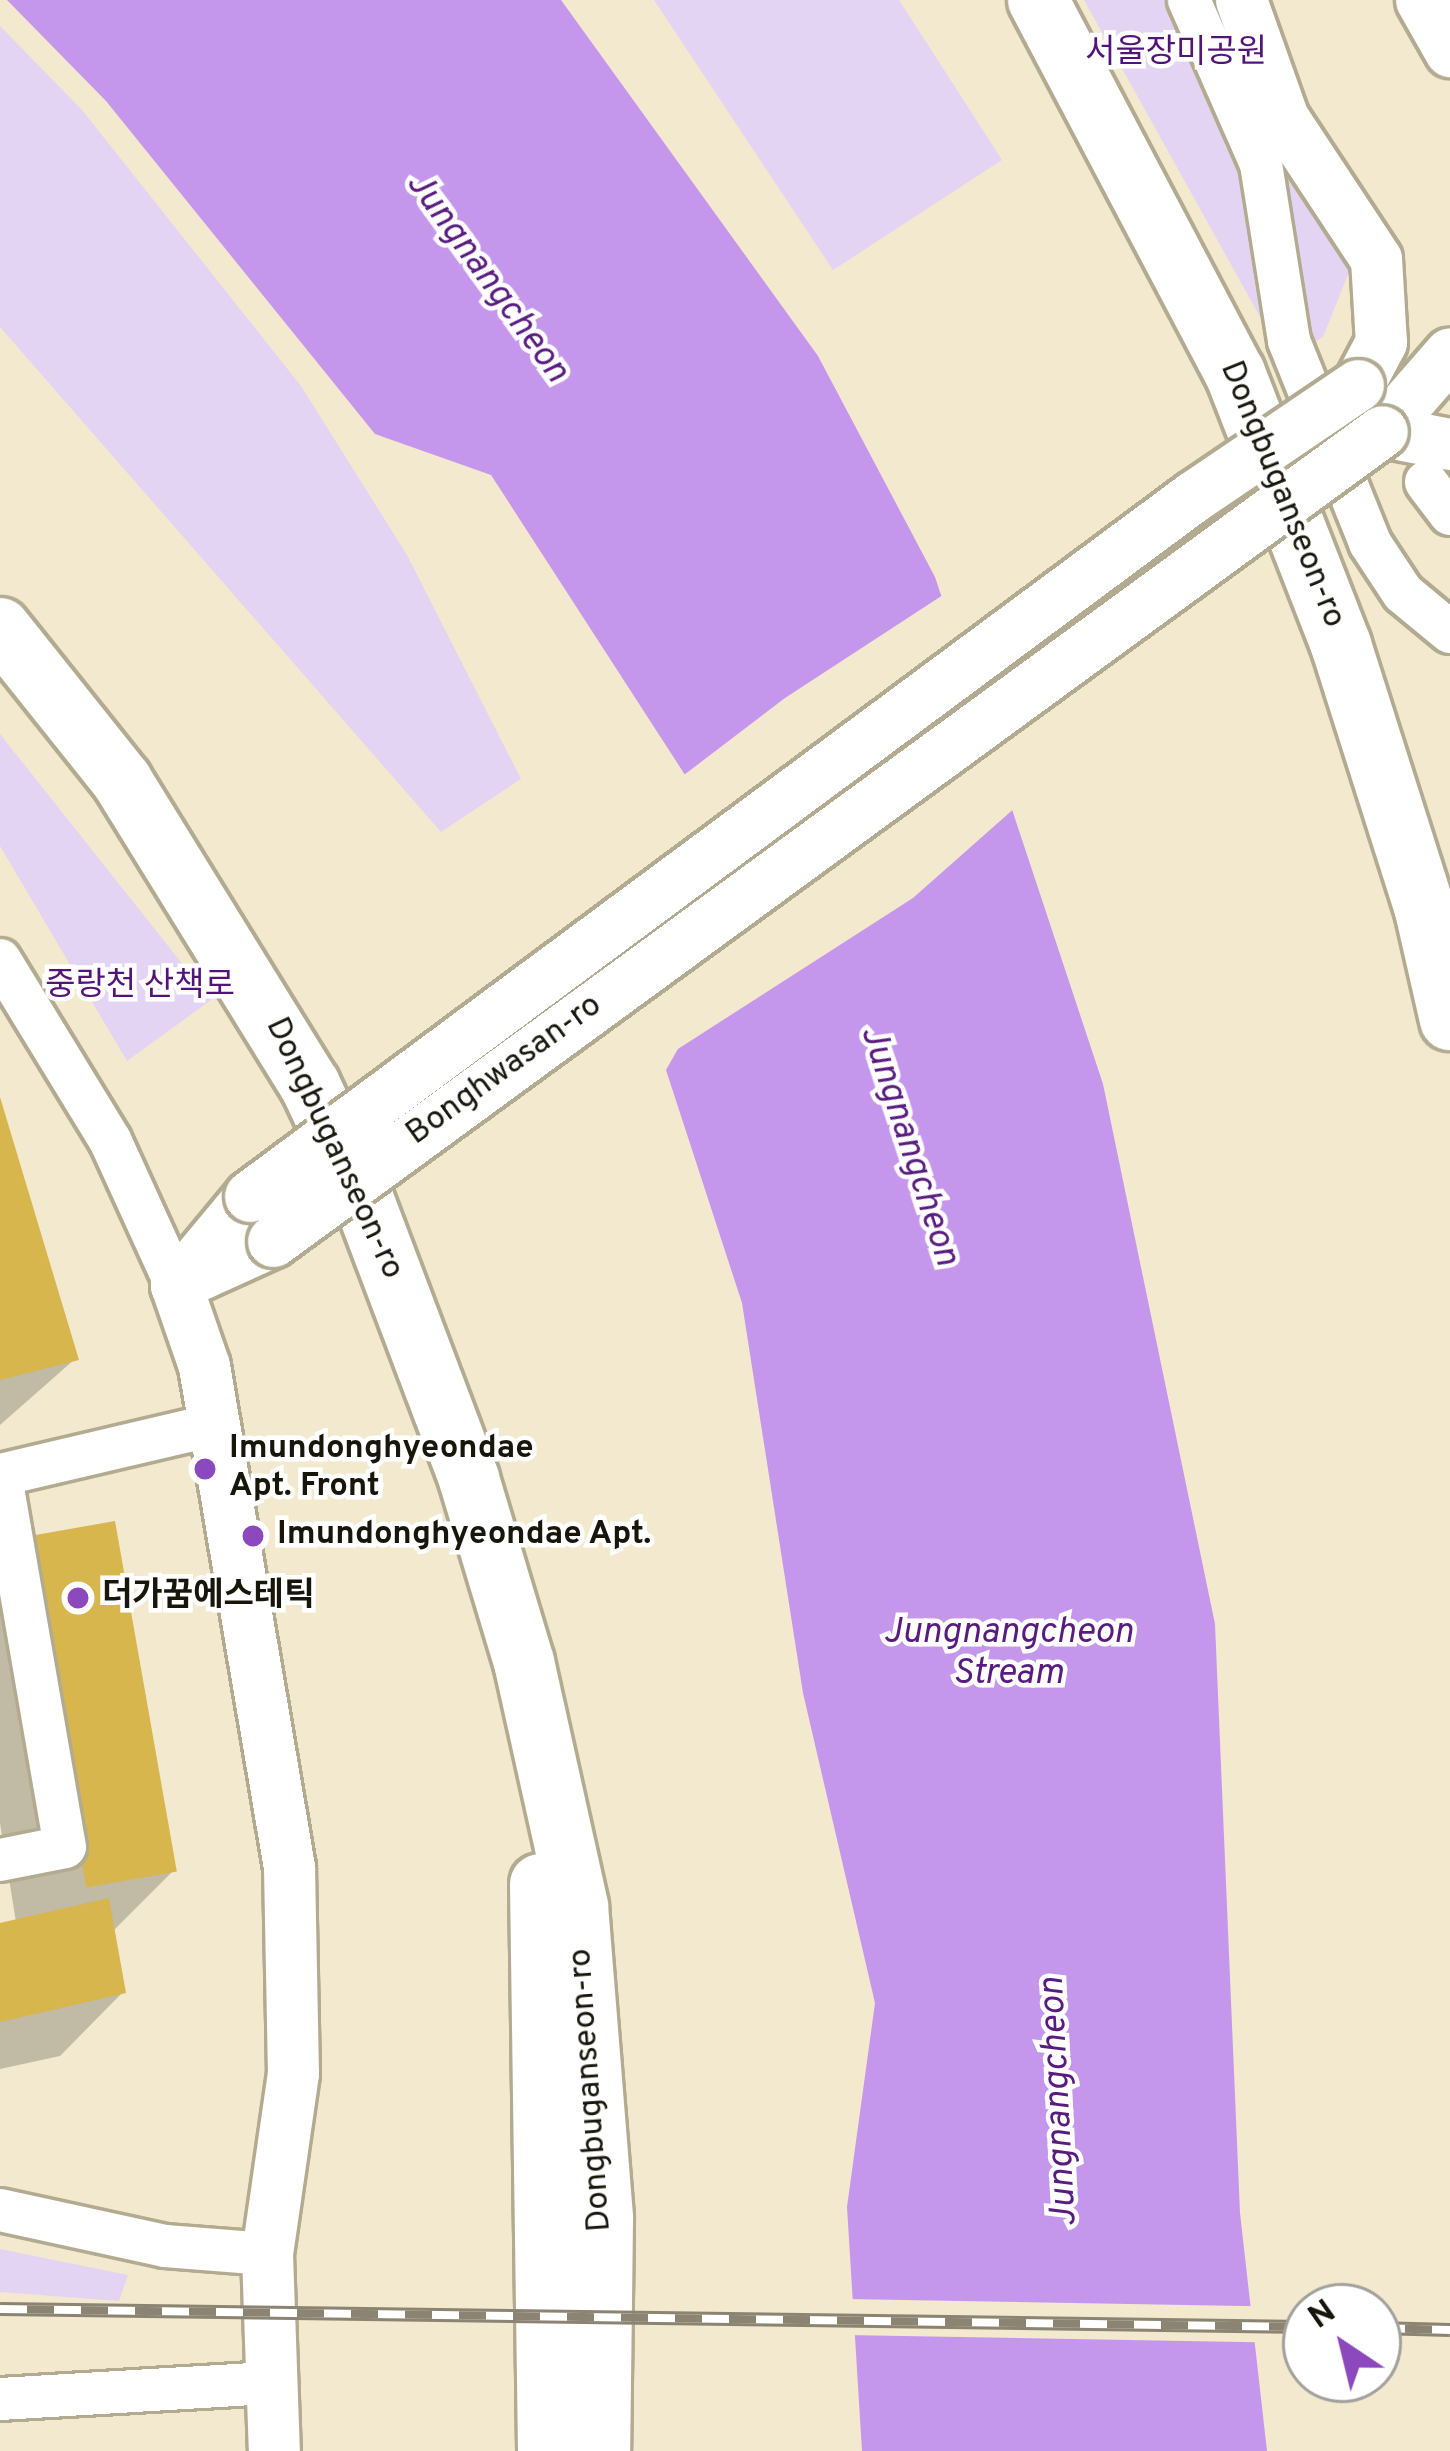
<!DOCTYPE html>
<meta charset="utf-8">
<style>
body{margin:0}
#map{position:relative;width:1450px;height:2451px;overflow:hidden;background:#f2e9ce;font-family:Overpass,"Noto Sans KR",sans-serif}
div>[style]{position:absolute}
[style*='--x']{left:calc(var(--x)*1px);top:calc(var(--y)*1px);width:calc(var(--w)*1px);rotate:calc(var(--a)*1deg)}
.green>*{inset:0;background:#e4d4f4}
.water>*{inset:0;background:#c597ec}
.pier>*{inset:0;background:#f2e9ce;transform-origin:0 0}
.shadow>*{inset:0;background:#0003}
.building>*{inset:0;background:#d6b64d;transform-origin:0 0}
.roads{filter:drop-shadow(3px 0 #b3ab91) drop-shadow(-3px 0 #b3ab91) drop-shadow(0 3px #b3ab91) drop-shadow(0 -3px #b3ab91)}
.minor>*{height:42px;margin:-21px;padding:0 21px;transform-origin:21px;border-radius:21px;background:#fff}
.major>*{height:51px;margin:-25.5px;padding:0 25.5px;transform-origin:25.5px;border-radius:25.5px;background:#fff}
.highway>*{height:60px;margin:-30px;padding:0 30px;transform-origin:30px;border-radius:30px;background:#fff}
.rail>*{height:14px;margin-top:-7px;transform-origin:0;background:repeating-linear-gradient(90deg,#fff 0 27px,#8b8472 0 54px);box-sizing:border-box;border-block:3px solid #8b8472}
.bridges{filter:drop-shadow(3px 0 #b3ab91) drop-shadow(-3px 0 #b3ab91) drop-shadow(0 3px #b3ab91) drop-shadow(0 -3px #b3ab91)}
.major-bridge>*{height:51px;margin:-25.5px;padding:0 25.5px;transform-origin:25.5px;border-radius:25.5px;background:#fff}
.dots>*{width:33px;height:33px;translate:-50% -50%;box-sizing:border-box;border:6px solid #fff;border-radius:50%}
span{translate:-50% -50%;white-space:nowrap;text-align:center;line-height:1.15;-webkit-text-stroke:9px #fff;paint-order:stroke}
.park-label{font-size:33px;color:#531479}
.street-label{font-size:33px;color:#18150b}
.poi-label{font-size:33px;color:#18150b;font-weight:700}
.left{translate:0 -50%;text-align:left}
.water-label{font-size:36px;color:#581b7f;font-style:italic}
.north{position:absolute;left:1282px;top:2283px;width:120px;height:120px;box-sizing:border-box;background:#fff;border:3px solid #a3a19d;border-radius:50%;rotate:325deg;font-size:33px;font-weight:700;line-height:48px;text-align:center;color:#18150b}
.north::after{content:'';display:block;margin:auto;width:42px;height:54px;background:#8c49bd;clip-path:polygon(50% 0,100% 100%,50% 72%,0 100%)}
</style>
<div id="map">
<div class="green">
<div style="clip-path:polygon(654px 0,899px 0,1002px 160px,833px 270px)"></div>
<div style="clip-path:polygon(1084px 0,1216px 0,1218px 22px,1265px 125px,1349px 272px,1323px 337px,1284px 360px)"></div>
<div style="clip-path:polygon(0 26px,82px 110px,301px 386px,407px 555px,521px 779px,441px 832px,0 327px)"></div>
<div style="clip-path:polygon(0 734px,211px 1000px,127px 1061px,0 846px)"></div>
<div style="clip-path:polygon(0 2249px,128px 2275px,119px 2301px,0 2292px)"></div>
</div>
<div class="water">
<div style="clip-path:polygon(7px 0,561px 0,818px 356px,935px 577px,1103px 1084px,1215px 1624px,1240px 2213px,1267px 2451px,862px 2451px,847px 2207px,875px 2003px,803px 1693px,742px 1303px,666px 1070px,764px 897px,491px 475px,375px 434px,106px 101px)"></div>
</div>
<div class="pier">
<div style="clip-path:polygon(946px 593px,1017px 806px,913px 898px,667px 1056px,758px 897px,680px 778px,785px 698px)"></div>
<div style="left:846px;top:2299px;width:411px;height:36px;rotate:1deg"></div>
</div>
<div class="shadow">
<div style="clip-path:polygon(0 1104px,75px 1359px,0 1425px)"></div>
<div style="clip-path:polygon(0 1569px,173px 1871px,112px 1932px,123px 1992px,60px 2056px,0 2069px,0 1926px,16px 1922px,0 1823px)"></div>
</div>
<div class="building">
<div style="clip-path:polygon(0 1097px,79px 1360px,0 1380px)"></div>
<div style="left:115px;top:1521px;width:356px;height:92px;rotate:80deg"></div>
<div style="clip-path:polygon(109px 1898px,126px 1993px,0 2022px,0 1923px)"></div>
</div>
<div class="roads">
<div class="minor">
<div style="--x:1189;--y:0;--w:179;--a:66.3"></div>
<div style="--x:1261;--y:164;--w:179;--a:81"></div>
<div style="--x:1289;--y:341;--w:218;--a:68.1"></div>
<div style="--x:1370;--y:543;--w:60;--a:56.6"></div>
<div style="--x:1403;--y:593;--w:61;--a:39.7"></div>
<div style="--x:1426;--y:482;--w:40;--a:53"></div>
<div style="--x:0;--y:960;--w:211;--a:58.6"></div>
<div style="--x:110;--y:1140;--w:159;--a:65.5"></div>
<div style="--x:0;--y:1475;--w:220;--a:-13.2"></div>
<div style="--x:0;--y:1860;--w:66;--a:-11.3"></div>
<div style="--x:65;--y:1847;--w:377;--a:-99.8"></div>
<div style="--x:0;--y:2210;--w:169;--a:12.3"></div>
<div style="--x:165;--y:2246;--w:102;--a:4.5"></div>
<div style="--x:0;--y:2399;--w:273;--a:-3.4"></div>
</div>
<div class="major">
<div style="--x:1241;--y:0;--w:125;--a:70.4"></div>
<div style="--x:1283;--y:118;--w:169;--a:56.6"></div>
<div style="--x:1376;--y:259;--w:83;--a:86.6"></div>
<div style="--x:1381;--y:342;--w:49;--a:118.1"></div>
<div style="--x:1421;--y:0;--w:59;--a:60.4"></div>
<div style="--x:1382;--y:431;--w:103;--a:-48.9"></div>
<div style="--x:1382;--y:431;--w:69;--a:10.8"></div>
<div style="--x:250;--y:1196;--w:116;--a:129.7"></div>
<div style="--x:176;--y:1285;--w:107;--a:-24.4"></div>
<div style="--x:176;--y:1285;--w:86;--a:70.9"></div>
<div style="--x:204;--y:1366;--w:508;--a:80.37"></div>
<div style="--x:289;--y:1867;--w:206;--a:88.9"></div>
<div style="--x:293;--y:2073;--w:183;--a:98.2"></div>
<div style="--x:267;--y:2254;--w:197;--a:88"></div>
</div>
<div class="highway">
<div style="--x:1038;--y:0;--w:422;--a:62.2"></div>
<div style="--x:1235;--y:373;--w:292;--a:68.7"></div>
<div style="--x:1341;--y:645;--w:278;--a:72.4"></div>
<div style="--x:1425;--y:910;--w:113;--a:77.2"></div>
<div style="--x:0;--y:628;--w:196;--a:51.4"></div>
<div style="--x:122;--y:781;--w:357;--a:58.3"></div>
<div style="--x:310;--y:1085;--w:125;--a:64.9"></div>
<div style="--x:363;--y:1198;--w:300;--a:69.3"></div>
<div style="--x:469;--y:1479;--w:191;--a:73.3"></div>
<div style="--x:524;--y:1662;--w:250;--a:77.5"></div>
<div style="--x:578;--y:1906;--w:314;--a:85.4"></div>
<div style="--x:603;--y:2219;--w:232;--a:90.7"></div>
<div style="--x:540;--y:1884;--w:567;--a:89.19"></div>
</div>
</div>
<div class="rail">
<div style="--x:0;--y:2309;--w:1306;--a:0.79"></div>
<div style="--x:1378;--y:2328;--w:72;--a:1.6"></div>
</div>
<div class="bridges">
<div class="major-bridge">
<div style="--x:250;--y:1196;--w:1175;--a:-36.56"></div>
<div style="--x:1194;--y:496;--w:198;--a:-34.1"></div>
<div style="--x:273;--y:1241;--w:1373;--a:-36.14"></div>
</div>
</div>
<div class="dots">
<div style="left:205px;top:1469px;background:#8c49bd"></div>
<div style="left:253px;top:1536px;background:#8c49bd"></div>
<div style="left:78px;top:1598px;background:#8c49bd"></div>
</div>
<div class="park-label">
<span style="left:1176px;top:55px">서울장미공원</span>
<span style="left:140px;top:988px">중랑천 산책로</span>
</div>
<div class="street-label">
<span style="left:1281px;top:495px;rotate:68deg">Dongbuganseon-ro</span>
<span style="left:505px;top:1071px;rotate:-36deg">Bonghwasan-ro</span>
<span style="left:333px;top:1149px;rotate:65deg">Dongbuganseon-ro</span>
<span style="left:592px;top:2090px;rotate:-94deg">Dongbuganseon-ro</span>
</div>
<div class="poi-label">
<span class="left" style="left:229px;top:1469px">Imundonghyeondae<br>Apt. Front</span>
<span class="left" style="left:277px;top:1536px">Imundonghyeondae Apt.</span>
<span class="left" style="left:102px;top:1598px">더가꿈에스테틱</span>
</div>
<div class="water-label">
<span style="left:486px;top:278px;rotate:54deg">Jungnangcheon</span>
<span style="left:908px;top:1146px;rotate:72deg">Jungnangcheon</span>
<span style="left:1008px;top:1654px">Jungnangcheon<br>Stream</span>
<span style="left:1060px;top:2102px;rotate:-93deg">Jungnangcheon</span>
</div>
<div class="north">N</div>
</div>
